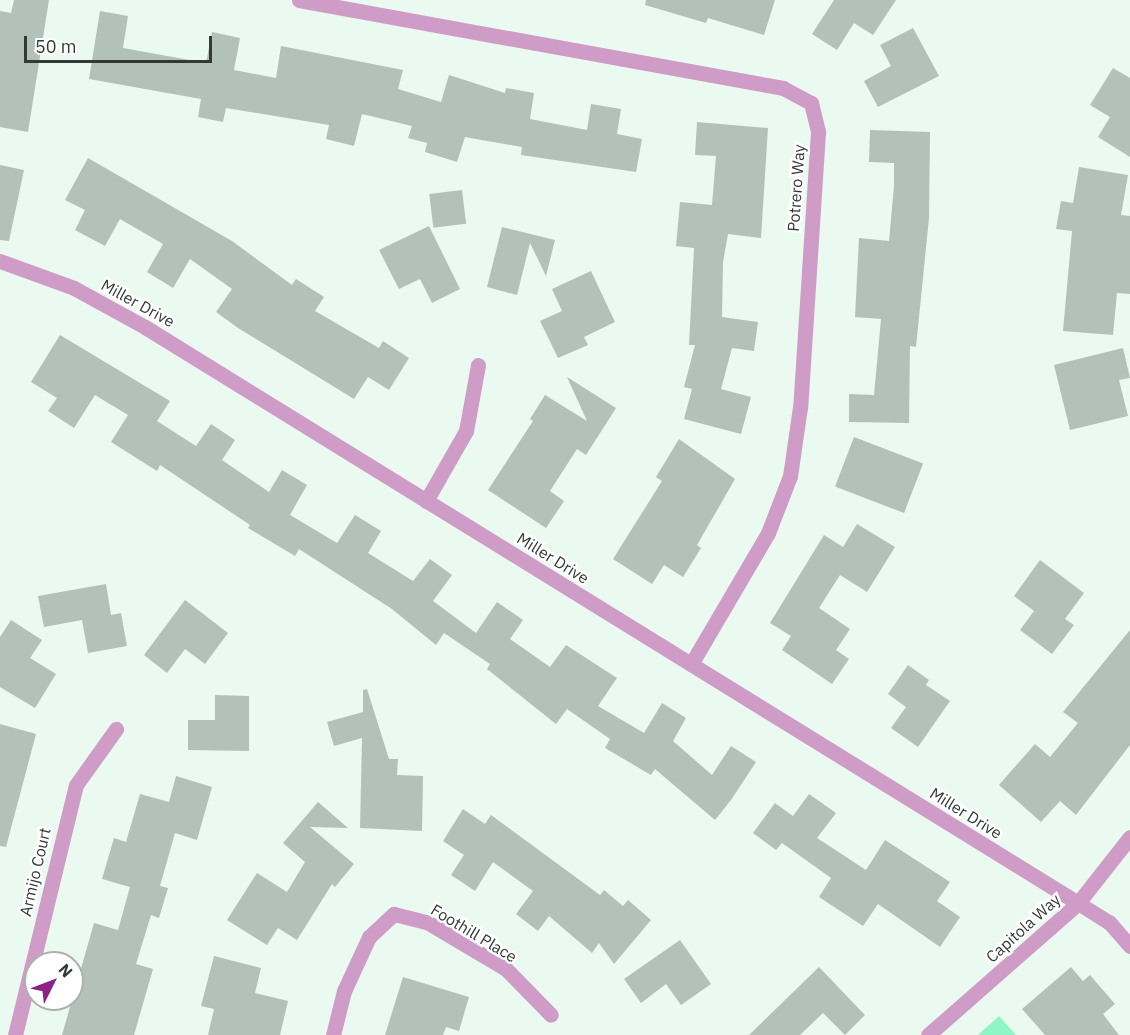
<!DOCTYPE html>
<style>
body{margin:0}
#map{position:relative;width:1130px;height:1035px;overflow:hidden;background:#eafaf1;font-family:"IBM Plex Sans",sans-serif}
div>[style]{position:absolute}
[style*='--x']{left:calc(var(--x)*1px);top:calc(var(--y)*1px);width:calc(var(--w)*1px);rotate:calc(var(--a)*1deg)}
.green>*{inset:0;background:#8ef6c6}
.building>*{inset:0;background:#b2c1b9;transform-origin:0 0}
.minor>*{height:15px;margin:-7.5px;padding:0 7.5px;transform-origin:7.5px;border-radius:7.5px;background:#cf9cc8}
span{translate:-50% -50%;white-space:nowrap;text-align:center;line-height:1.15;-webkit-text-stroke:5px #fff;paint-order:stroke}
.street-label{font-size:16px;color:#333936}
.north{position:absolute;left:24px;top:951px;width:60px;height:60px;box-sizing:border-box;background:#fff;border:2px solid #adb0af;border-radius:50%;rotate:48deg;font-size:16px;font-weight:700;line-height:24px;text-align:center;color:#333936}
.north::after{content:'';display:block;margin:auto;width:21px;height:27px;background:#8d2185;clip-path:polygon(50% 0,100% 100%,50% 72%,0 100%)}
.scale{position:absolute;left:24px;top:36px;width:188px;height:27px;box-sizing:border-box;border:3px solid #333936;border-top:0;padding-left:8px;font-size:18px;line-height:21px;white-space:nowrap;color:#333936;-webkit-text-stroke:4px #fff;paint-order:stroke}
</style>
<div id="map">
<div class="green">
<div style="clip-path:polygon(999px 1016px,1016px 1035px,978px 1035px)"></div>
</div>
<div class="building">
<div style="clip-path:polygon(14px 0,49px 0,28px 132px,0 127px,0 11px,11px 13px)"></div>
<div style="clip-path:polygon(646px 0,775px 0,764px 35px,708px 18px,706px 23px,645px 5px)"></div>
<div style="clip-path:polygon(834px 0,896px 0,873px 35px,854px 23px,837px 50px,812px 34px)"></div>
<div style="clip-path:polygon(100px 11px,128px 16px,123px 48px,206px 63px,212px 32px,240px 38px,234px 70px,276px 78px,281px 46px,403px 70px,398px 89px,441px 102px,449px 75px,505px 93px,506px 88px,534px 93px,530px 119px,587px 130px,591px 104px,621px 109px,617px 134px,642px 139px,636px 172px,521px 155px,522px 147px,465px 137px,457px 162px,425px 152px,427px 143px,408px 138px,412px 126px,362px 114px,354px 146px,326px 139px,329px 125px,226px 108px,223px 122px,198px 117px,201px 99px,89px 79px)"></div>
<div style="clip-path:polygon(913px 28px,939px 76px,878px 107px,864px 81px,891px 66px,880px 45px)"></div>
<div style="clip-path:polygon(1113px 68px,1130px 78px,1130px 157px,1098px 137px,1110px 117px,1090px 105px)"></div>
<div style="clip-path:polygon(697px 122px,768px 128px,761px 238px,728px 234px,723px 262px,722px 317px,758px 322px,754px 351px,732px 348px,721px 389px,751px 397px,741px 434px,684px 419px,692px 389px,684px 387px,695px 345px,689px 345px,694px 248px,676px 246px,680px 202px,712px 205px,716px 156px,695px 155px)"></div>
<div style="clip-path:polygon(870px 130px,930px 132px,929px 218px,916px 347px,910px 346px,909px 423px,849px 422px,849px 394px,874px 395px,881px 319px,855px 317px,859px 238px,889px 241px,894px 186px,894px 163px,869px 162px)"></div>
<div style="clip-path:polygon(88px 158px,232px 241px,292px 285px,296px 279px,324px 297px,315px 311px,379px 348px,383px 341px,409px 358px,389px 390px,368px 377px,354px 399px,238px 328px,216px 312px,232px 289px,190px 259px,173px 288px,147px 272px,163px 244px,120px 219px,105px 246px,75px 230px,85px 210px,65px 200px)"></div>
<div style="clip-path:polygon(0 165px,24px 170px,9px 241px,0 240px)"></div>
<div style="clip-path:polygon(1079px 167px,1128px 175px,1121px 215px,1130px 216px,1130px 294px,1117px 293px,1113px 335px,1063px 331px,1072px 231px,1056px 229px,1061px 201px,1073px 203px)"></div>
<div style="left:462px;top:190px;width:34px;height:33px;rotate:83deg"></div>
<div style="clip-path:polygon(429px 226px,460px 289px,432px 303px,420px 279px,399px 289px,379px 250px)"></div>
<div style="clip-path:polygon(502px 227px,555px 240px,546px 276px,530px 243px,517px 295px,487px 287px)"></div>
<div style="clip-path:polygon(591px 271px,615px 322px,584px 337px,588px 345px,558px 358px,540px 321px,562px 311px,552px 289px)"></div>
<div style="clip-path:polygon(60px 335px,170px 401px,157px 421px,196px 446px,211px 424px,235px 440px,222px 460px,269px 492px,282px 470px,307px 485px,290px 515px,337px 543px,355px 515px,381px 531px,368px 553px,413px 581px,430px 559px,452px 575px,433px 601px,476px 633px,497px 602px,523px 620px,510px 639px,550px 667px,566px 645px,617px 678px,598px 706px,644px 733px,662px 703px,686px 718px,673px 741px,712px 775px,731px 746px,756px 762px,731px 800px,715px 820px,655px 769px,651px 775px,605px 748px,610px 739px,567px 709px,556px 724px,487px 669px,490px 664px,444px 633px,436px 645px,392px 609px,299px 549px,295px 556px,248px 528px,250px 525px,160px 465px,157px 471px,111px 442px,128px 415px,95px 395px,74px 428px,48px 411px,57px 398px,31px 382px)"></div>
<div style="clip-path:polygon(1123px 348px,1130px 378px,1119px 380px,1128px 416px,1070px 430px,1054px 365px)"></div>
<div style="clip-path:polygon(567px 377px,616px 408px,586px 455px,577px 449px,550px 491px,564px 501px,546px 528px,488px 490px,533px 421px,530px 419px,545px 395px,587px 421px)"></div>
<div style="left:854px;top:437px;width:74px;height:53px;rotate:21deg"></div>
<div style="clip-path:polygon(679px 439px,735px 479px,697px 545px,701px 548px,683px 577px,664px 565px,652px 584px,613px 559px,662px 481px,656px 477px)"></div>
<div style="clip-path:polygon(857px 524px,895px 547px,867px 592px,840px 575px,819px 608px,850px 629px,836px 650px,849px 659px,832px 684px,782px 650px,791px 636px,770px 623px,824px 535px,843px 547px)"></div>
<div style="clip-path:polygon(1040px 560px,1084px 593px,1065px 619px,1074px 625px,1052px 654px,1020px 630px,1034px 611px,1014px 596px)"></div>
<div style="clip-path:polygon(106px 584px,111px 615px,121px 613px,127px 646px,88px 653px,82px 620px,44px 627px,38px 596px)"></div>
<div style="clip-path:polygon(185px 600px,228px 633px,205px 664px,185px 649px,167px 673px,144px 655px)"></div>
<div style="clip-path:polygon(11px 620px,42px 640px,30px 658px,56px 674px,35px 708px,0 687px,0 637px)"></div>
<div style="clip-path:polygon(1130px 630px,1130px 745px,1076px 815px,1060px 801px,1041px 822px,999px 785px,1035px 744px,1050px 757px,1078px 723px,1063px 712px)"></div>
<div style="clip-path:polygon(908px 665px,929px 680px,926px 685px,950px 701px,918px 747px,891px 728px,906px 707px,888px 694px)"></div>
<div style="clip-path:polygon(367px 689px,389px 759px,398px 759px,397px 775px,423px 776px,422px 831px,360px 828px,362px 738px,334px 746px,327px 722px,363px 712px,363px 690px)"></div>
<div style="clip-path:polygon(215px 695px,249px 696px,249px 751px,188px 750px,188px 720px,215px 720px)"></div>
<div style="clip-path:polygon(0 724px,36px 734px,6px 847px,0 846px)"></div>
<div style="clip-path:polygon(176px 776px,212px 787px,197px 840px,175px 833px,160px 886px,168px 888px,159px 918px,151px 915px,136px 964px,153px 969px,134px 1035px,62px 1035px,94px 923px,118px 930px,130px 887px,102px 879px,114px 838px,126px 842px,140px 794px,169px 802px)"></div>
<div style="clip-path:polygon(809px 794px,836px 813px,817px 838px,866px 870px,885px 840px,950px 882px,937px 901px,960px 917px,940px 947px,878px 904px,863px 926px,819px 897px,831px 878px,782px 843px,776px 850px,753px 833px,775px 803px,793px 816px)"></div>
<div style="clip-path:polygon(318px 802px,348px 828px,310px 827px,354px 864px,335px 887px,332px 884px,297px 940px,278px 928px,267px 945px,227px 920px,257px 873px,287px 892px,305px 862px,283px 843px)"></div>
<div style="clip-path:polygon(463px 809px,485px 824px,491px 815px,600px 895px,604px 890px,623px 906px,628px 900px,651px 920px,614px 964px,599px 943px,592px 953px,549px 916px,538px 931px,516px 914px,533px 891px,493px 862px,475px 891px,451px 875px,464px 855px,443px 841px)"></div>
<div style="clip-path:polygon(680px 940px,711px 984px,681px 1005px,666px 984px,641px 1003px,624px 979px)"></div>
<div style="clip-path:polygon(214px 956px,261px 968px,255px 993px,288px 1001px,280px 1035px,208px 1035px,214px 1009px,201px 1006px)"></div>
<div style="clip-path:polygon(819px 967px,865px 1015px,845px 1035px,823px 1013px,800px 1035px,749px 1035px)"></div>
<div style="clip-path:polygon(1071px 967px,1083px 981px,1090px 975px,1115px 1004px,1103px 1014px,1119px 1035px,1045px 1035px,1022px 1009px)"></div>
<div style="clip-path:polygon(403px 977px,469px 997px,459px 1031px,446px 1027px,443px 1035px,385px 1035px)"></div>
</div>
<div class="minor">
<div style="--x:299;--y:0;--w:492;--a:10.3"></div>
<div style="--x:783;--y:88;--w:32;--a:28"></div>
<div style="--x:811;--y:103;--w:30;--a:76"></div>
<div style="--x:818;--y:132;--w:276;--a:93.7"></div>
<div style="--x:800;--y:407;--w:70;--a:98.2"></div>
<div style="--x:790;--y:476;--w:61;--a:111.1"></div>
<div style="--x:768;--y:533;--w:152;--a:120.4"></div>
<div style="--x:0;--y:261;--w:79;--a:20"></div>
<div style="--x:74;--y:288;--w:81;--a:28.8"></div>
<div style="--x:145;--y:327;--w:1096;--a:31.69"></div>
<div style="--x:1078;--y:903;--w:36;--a:32"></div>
<div style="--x:1109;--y:922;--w:32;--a:49"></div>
<div style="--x:426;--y:501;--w:81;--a:-60.3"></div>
<div style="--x:466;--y:431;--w:67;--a:-79.7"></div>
<div style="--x:15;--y:1035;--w:257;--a:-76.3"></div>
<div style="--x:76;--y:785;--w:69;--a:-54.5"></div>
<div style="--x:333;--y:1035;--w:45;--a:-76"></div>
<div style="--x:344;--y:991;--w:60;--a:-65.2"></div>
<div style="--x:369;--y:937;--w:34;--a:-43"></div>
<div style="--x:394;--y:914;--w:34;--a:14"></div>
<div style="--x:427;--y:922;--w:92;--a:30.7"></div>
<div style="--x:506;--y:969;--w:64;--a:45.6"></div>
<div style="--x:928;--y:1035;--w:200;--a:-41.3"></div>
<div style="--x:1078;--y:903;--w:84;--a:-51.8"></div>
</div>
<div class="street-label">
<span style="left:796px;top:188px;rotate:-86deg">Potrero Way</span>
<span style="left:138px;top:303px;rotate:29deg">Miller Drive</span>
<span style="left:553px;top:558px;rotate:32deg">Miller Drive</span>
<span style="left:966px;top:813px;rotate:32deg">Miller Drive</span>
<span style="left:35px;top:872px;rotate:-77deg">Armijo Court</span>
<span style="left:1023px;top:928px;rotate:-42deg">Capitola Way</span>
<span style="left:474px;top:933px;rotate:31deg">Foothill Place</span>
</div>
<div class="north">N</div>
<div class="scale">50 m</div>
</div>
